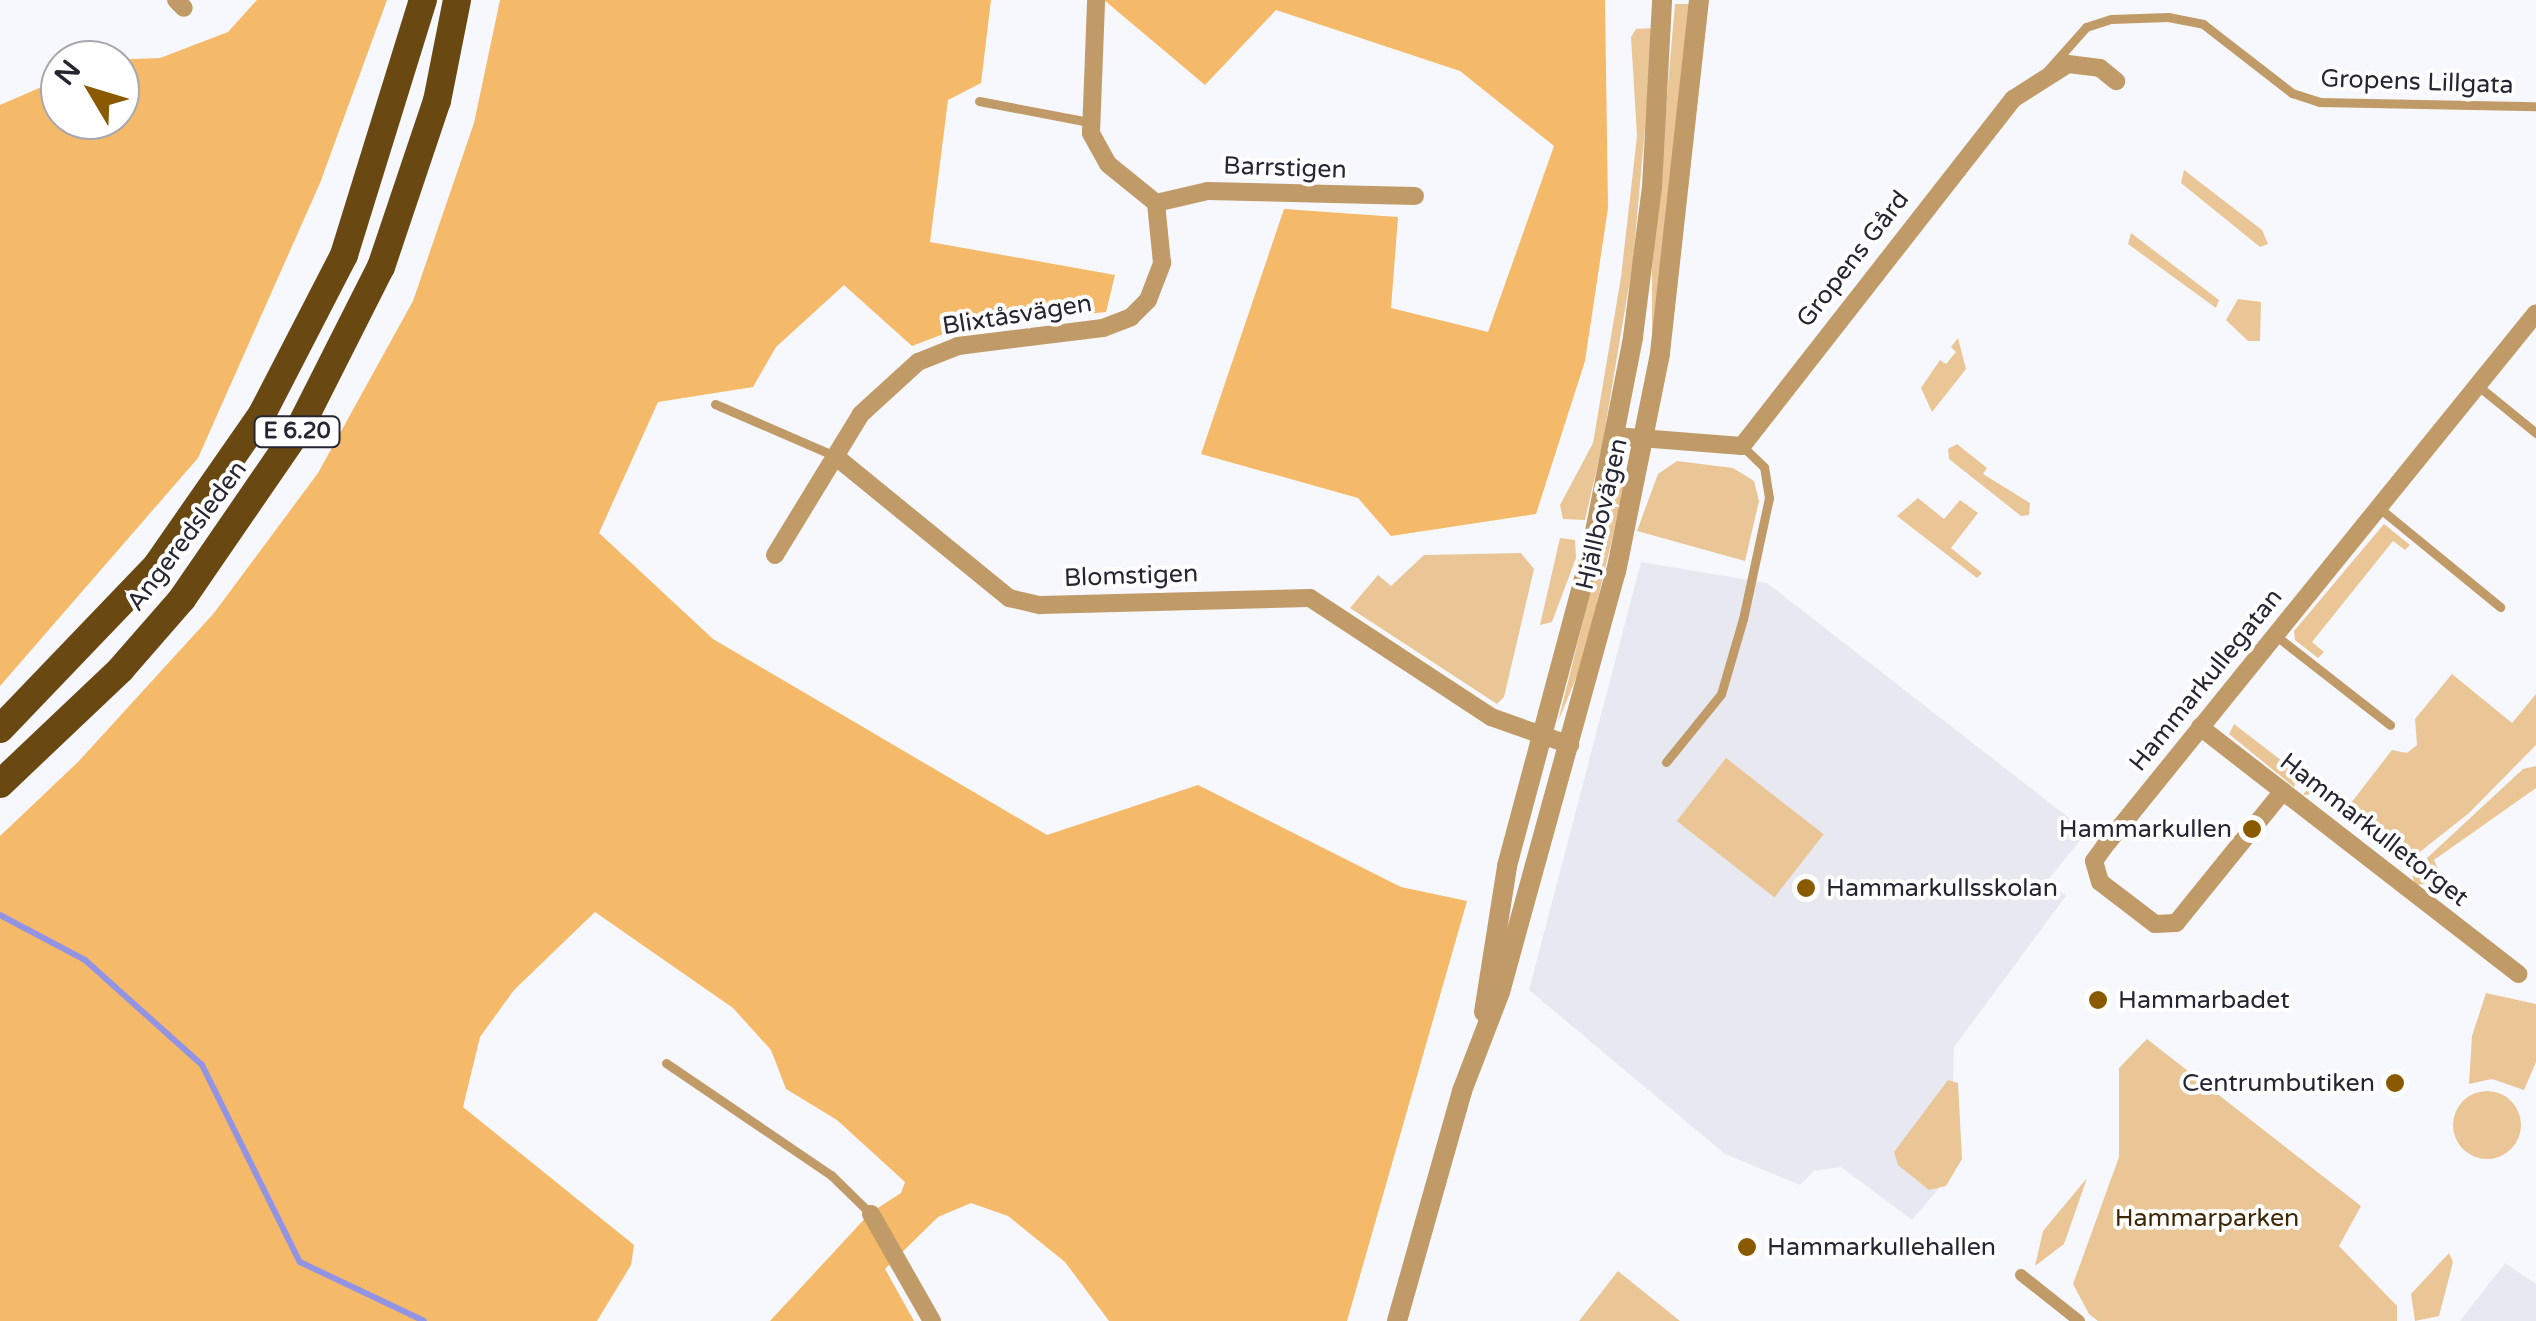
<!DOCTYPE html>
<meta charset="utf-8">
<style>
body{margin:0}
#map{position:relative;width:2536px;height:1321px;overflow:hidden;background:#f7f8fe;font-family:"Varela Round",sans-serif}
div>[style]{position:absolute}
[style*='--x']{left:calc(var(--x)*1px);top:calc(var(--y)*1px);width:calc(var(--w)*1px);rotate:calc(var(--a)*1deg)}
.built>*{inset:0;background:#e8e8f1}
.green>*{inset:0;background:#eac697;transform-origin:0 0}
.round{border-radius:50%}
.forest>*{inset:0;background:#f4ba6a}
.stream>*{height:6px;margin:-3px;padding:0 3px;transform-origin:3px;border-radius:3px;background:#9393e4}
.service>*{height:9px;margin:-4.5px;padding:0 4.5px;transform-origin:4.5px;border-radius:4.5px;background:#c09b68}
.pedestrian>*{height:12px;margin:-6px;padding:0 6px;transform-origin:6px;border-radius:6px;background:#c09b68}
.minor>*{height:18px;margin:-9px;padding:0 9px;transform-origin:9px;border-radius:9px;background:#c09b68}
.tertiary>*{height:20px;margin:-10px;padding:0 10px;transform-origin:10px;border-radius:10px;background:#c09b68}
.trunk>*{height:28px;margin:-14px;padding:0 14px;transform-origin:14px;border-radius:14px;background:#6a4812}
.dots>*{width:28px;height:28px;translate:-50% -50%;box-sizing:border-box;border:5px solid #fff;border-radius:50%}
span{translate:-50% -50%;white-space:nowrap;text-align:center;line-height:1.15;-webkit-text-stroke:8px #fff;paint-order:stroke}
.shield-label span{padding:2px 8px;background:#fff;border:2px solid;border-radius:8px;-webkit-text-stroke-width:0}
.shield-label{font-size:22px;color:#262632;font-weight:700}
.street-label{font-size:25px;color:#262632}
.poi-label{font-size:25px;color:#262632}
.right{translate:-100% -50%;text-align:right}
.left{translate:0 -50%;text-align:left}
.park-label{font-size:25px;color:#3f2804}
.north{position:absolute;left:40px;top:40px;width:100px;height:100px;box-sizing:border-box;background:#fff;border:2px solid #a8a8ad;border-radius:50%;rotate:308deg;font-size:28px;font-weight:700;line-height:40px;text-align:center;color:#262632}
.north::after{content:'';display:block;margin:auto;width:35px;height:45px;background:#895a00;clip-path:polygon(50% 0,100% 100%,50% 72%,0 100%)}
</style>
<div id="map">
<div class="built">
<div style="clip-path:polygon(1641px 562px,1767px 583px,2087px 832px,2048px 880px,2066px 896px,1954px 1047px,1951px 1174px,1912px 1220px,1841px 1167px,1814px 1171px,1800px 1185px,1725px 1154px,1529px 990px)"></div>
<div style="clip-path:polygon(2505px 1263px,2536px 1284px,2536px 1321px,2460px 1321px)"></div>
</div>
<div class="green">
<div style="clip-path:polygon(1675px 4px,1690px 4px,1652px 351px,1652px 267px)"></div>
<div style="clip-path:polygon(1654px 28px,1633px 262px,1602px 446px,1585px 520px,1563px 519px,1560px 505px,1593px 443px,1621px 277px,1637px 136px,1631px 37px,1636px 29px)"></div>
<div style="clip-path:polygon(2184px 170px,2262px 230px,2268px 244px,2260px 247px,2181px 183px)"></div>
<div style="clip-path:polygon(2131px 233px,2219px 300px,2216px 308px,2128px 244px)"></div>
<div style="clip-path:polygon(2238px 299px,2261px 302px,2260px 341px,2248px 341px,2226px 320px)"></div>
<div style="clip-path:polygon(1958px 338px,1966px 369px,1932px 412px,1921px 388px,1940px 360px,1946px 364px,1956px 352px,1951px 347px)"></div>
<div style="clip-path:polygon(1957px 444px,1987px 468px,1983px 474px,2030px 503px,2029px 515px,2021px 516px,1949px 459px,1948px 449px)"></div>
<div style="clip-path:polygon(1677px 461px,1733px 468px,1754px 481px,1759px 501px,1745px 561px,1637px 531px,1658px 474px)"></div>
<div style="clip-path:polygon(1629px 468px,1583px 661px,1558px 722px,1615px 491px)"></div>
<div style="clip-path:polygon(1918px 498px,1944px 519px,1960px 500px,1978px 513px,1951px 548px,1982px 573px,1977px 578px,1897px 516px)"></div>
<div style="clip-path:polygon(2384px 524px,2410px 545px,2405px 550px,2393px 541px,2312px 642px,2324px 652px,2318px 658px,2295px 640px,2294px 631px)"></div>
<div style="clip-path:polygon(1560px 538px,1575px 540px,1576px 558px,1552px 622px,1540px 625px)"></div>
<div style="clip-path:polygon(1521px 553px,1534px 569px,1504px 697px,1497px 704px,1350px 608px,1378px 575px,1391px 586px,1424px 555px)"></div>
<div style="clip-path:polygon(2452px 674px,2512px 723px,2536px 694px,2536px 745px,2469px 813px,2416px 855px,2351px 803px,2392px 750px,2407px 753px,2417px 745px,2415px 719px)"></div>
<div style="clip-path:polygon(2234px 724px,2299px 774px,2294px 787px,2229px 734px)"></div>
<div style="left:1726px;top:758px;width:124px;height:80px;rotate:38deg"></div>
<div style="clip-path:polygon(2536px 766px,2536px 788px,2434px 860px,2441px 876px,2430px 869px,2427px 858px,2523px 769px)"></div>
<div style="clip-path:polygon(2311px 784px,2427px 876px,2426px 884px,2415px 885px,2411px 871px,2315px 794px,2303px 795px)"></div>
<div style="clip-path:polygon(2486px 993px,2536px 1004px,2536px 1062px,2524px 1090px,2492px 1079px,2469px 1084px,2472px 1036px)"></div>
<div style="clip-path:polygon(2147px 1039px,2361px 1206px,2339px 1246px,2397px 1306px,2397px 1321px,2098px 1321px,2089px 1314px,2073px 1284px,2119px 1157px,2119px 1068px)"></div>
<div style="clip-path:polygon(1948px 1080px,1958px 1083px,1962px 1159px,1946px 1186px,1929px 1190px,1898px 1165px,1894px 1152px)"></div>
<div class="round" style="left:2453px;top:1091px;width:68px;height:68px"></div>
<div style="clip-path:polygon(2087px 1178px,2064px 1244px,2035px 1266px,2043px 1231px)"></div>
<div style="clip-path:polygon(2449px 1253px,2453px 1262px,2439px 1316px,2415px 1321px,2411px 1294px)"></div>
<div style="clip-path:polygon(1618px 1271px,1680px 1321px,1579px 1321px)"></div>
</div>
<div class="forest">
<div style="clip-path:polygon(257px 0,387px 0,320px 183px,198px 458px,0 686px,0 105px,60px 79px,60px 120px,120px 120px,120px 60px,105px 60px,160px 58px,228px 32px)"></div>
<div style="clip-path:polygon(500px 0,991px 0,981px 83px,948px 100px,930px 242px,1115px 275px,1106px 312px,959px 328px,912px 346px,844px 285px,776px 347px,753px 387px,658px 402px,599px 533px,713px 639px,1047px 835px,1198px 785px,1401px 887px,1467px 901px,1347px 1321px,1109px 1321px,1065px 1262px,1008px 1216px,971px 1203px,938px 1217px,885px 1269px,914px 1321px,770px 1321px,870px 1213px,901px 1193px,905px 1182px,837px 1120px,786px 1089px,771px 1050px,733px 1008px,595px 912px,514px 990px,480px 1037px,463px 1107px,634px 1245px,631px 1265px,597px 1321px,0 1321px,0 836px,78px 762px,214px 613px,318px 473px,413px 301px,474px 123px)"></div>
<div style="clip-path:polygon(1104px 0,1605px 0,1608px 208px,1585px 361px,1536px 514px,1391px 536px,1358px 498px,1201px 454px,1284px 209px,1398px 217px,1391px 308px,1488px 332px,1554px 146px,1460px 71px,1276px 10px,1205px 85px)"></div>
</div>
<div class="stream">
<div style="--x:0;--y:915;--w:96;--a:27.9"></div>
<div style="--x:85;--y:960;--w:157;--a:41.9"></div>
<div style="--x:202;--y:1065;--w:220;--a:63.6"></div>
<div style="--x:300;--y:1262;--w:137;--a:25.4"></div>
</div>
<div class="service">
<div style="--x:2047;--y:71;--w:59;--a:-48.4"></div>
<div style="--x:2086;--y:27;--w:26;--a:-18"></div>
<div style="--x:2111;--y:19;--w:57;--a:-2"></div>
<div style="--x:2168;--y:17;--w:36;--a:11"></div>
<div style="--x:2203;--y:24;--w:113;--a:37.8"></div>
<div style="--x:2292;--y:93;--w:28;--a:18"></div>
<div style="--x:2319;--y:102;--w:217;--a:1.1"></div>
<div style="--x:979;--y:101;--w:112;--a:10.8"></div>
<div style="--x:2477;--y:385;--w:76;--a:39.1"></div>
<div style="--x:715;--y:404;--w:131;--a:23.4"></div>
<div style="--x:2378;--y:507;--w:158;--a:39.3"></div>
<div style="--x:2275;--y:635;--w:146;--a:38"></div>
<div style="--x:1666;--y:762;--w:87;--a:-51"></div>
<div style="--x:1721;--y:694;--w:78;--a:-73.7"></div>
<div style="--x:1743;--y:619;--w:124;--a:-77.9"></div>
<div style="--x:1769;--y:498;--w:31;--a:-99"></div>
<div style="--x:1764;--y:467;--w:30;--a:-136"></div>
<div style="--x:666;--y:1063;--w:199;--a:34.2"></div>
<div style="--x:831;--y:1175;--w:56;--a:44.3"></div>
</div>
<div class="pedestrian">
<div style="--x:2021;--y:1275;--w:74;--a:38.4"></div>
</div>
<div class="minor">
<div style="--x:176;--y:0;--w:11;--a:45"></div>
<div style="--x:1156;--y:203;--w:53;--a:-13"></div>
<div style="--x:1208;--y:191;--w:207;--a:1.4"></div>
<div style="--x:1615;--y:436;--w:127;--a:4.5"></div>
<div style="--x:1742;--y:446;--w:440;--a:-52"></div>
<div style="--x:2013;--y:99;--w:65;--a:-32.5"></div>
<div style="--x:2068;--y:64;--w:32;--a:7"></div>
<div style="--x:2100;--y:68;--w:21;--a:39"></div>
<div style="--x:835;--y:456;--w:225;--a:39.2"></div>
<div style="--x:1009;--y:598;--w:32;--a:13"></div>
<div style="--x:1040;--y:605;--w:270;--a:-1.5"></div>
<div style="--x:1310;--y:598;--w:217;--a:33.3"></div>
<div style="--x:1491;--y:717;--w:84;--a:19.5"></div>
<div style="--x:775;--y:555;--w:165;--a:-58.6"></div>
<div style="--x:861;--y:414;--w:77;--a:-42.4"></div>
<div style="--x:918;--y:362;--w:43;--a:-21.8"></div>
<div style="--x:958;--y:346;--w:146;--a:-7.1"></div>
<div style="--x:1103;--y:328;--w:30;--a:-21"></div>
<div style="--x:1131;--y:317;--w:24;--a:-45"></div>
<div style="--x:1148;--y:300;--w:40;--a:-69"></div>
<div style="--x:1162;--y:263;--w:60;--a:-95.7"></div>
<div style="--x:1156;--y:203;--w:62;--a:-140.9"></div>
<div style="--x:1108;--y:164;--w:35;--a:-119"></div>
<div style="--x:1091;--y:133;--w:133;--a:-87.8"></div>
<div style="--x:2200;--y:727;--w:403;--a:37.8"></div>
<div style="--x:2283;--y:791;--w:170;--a:129"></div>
<div style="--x:2176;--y:923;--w:21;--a:177"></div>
<div style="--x:2155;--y:924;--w:69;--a:-142.6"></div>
<div style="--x:2100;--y:882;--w:22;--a:-106"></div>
<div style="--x:2094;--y:861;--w:24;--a:-54"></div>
<div style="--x:2108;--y:842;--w:680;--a:-51.02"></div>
<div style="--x:871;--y:1214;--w:123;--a:60.3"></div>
</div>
<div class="tertiary">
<div style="--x:1484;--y:1012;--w:148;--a:-81"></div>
<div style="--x:1507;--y:866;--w:320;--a:-75"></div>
<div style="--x:1590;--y:557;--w:224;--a:-78.9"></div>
<div style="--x:1633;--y:337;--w:151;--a:-82.8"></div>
<div style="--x:1652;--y:187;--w:187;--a:-86.9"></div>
<div style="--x:1397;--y:1321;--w:239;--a:-74.2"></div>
<div style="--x:1462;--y:1091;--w:106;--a:-69"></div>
<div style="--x:1500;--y:992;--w:436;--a:-74.6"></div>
<div style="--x:1616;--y:572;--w:223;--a:-78.6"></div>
<div style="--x:1660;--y:353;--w:355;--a:-83.7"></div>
</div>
<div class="trunk">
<div style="--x:0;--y:729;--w:227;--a:-46.2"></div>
<div style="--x:157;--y:565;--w:184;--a:-55.2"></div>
<div style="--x:262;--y:414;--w:179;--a:-62.7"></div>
<div style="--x:344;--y:255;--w:267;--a:-72.8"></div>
<div style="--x:0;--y:784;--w:167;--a:-43.5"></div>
<div style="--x:121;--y:669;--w:93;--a:-48.9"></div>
<div style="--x:182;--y:599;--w:206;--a:-55.5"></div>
<div style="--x:299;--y:429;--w:182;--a:-63.2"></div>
<div style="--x:381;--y:267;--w:175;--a:-71.4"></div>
<div style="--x:437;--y:101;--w:103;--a:-78.8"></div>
</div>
<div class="dots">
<div style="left:2252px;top:829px;background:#895a00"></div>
<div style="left:1806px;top:888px;background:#895a00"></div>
<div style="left:2098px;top:1000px;background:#895a00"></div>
<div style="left:2395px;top:1083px;background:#895a00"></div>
<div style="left:1747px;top:1247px;background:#895a00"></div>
</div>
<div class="shield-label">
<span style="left:297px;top:432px">E 6.20</span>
</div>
<div class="street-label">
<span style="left:2417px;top:82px;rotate:2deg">Gropens Lillgata</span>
<span style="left:1285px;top:168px;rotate:2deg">Barrstigen</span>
<span style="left:1853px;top:259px;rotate:-52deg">Gropens Gård</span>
<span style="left:1017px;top:315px;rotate:-9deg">Blixtåsvägen</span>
<span style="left:1602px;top:514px;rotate:-77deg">Hjällbovägen</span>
<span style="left:187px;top:536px;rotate:-53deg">Angeredsleden</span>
<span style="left:1131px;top:576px;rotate:-2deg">Blomstigen</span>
<span style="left:2206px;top:680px;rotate:-51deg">Hammarkullegatan</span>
<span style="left:2374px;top:830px;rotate:38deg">Hammarkulletorget</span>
</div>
<div class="poi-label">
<span class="right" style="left:2232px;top:829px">Hammarkullen</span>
<span class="left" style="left:1826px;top:888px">Hammarkullsskolan</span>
<span class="left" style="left:2118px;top:1000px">Hammarbadet</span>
<span class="right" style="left:2375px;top:1083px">Centrumbutiken</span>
<span class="left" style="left:1767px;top:1247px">Hammarkullehallen</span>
</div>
<div class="park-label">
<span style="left:2207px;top:1218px">Hammarparken</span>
</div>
<div class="north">N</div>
</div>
